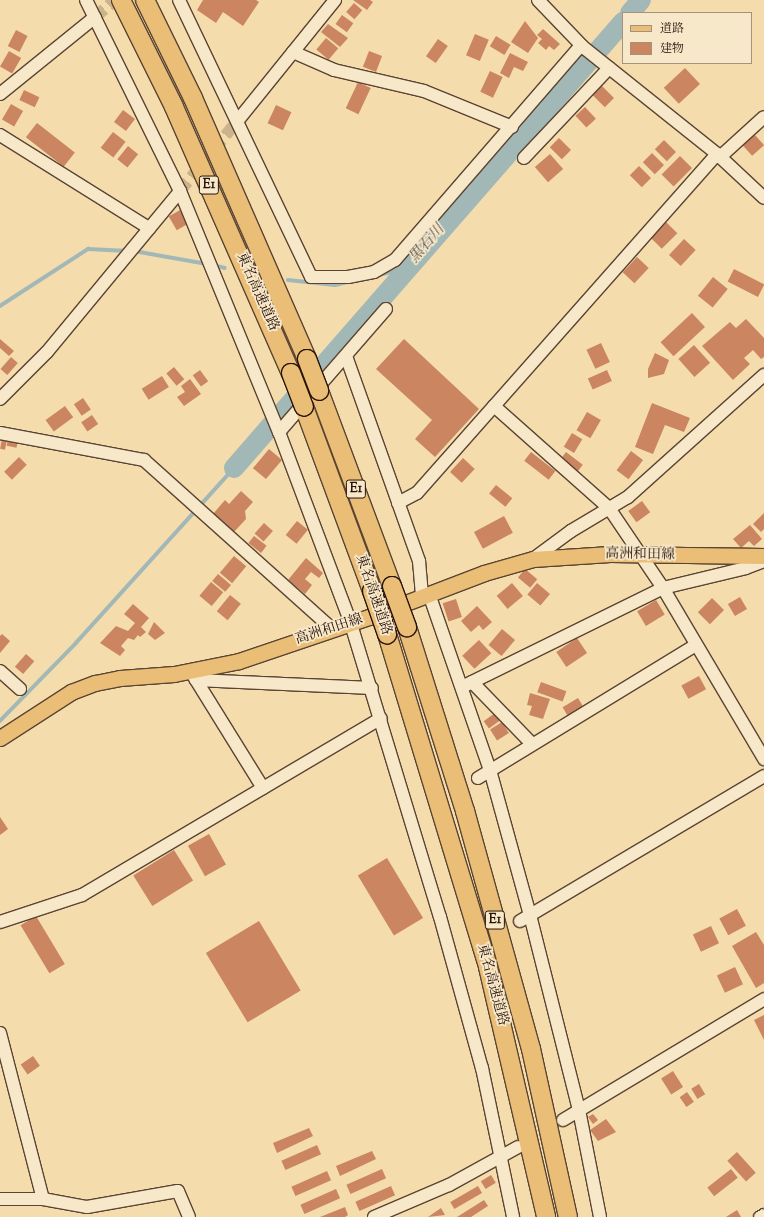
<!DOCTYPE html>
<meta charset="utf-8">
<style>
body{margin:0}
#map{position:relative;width:764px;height:1217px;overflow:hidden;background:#f4dcad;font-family:"Sorts Mill Goudy","Noto Serif JP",serif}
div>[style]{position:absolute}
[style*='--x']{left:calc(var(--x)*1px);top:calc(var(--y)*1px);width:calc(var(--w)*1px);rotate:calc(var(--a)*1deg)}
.stream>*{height:3.5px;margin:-1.75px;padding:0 1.75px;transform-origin:1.75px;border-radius:1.75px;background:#a2b8b7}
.river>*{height:20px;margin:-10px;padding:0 10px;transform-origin:10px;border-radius:10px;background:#a2b8b7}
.building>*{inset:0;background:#cb8561;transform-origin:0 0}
.minor-tunnel>*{height:12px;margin-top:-6px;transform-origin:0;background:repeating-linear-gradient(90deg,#cbb48c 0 12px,transparent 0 18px)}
.roads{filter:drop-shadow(1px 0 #5a4432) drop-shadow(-1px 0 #5a4432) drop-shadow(0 1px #5a4432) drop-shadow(0 -1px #5a4432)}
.minor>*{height:12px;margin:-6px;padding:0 6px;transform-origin:6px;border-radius:6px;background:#f8e8ca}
.major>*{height:15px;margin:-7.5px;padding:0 7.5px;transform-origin:7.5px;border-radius:7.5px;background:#eabe76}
.highway>*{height:18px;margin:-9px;padding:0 9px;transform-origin:9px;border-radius:9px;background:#eabe76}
.bridges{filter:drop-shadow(1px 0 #261209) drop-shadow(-1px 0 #261209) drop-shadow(0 1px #261209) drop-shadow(0 -1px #261209)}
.highway-bridge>*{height:18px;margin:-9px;padding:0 9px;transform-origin:9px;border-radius:9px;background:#eabe76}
span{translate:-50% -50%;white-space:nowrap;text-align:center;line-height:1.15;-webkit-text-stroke:3.5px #f8e8ca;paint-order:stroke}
.shield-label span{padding:1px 3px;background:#f8e8ca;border:1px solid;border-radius:3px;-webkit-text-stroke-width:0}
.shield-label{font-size:13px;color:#261209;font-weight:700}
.street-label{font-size:14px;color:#261209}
.water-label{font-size:15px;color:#514c46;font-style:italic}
.legend{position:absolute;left:622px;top:12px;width:130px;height:52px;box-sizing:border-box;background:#f8e8ca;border:1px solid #a4927d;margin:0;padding:5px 7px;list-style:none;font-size:12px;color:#261209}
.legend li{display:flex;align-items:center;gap:8px;height:20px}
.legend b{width:20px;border:1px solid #a4927d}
</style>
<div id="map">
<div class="stream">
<div style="--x:134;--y:251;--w:74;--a:10.1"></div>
<div style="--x:213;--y:265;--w:12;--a:14"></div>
<div style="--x:288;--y:280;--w:47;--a:6.1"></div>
<div style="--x:335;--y:285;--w:72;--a:-12.9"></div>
<div style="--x:0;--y:306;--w:105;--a:-32.9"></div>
<div style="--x:88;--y:249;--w:40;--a:2.9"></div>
<div style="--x:0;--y:721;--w:109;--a:-45.7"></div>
<div style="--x:76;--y:643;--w:236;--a:-47.9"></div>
</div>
<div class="river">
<div style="--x:630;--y:13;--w:17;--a:-50"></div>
<div style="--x:234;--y:468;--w:592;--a:-48.91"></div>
</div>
<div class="building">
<div style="clip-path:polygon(203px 0,256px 0,259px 2px,243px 26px,223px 12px,216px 23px,197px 10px)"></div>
<div style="clip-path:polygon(353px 0,370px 0,373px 2px,367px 10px)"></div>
<div style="left:354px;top:3px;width:11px;height:12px;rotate:41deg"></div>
<div style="left:342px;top:15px;width:14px;height:11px;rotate:36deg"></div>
<div style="clip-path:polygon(525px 21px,538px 38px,528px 53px,511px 42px)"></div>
<div style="clip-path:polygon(328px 24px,348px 38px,340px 47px,321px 32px)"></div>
<div style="clip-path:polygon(543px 29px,560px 44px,554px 50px,549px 46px,546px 50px,538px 43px,542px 39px,537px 35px)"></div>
<div style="left:16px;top:30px;width:13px;height:18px;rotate:27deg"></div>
<div style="left:475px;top:34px;width:15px;height:23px;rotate:23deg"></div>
<div style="left:496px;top:36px;width:17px;height:12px;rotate:31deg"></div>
<div style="left:326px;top:38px;width:16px;height:15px;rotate:40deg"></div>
<div style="left:438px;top:39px;width:12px;height:21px;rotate:35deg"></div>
<div style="left:9px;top:51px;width:14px;height:18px;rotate:30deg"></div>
<div style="left:369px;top:51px;width:14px;height:17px;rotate:21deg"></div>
<div style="clip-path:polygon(510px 53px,528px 62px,523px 71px,514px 67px,509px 78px,500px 73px)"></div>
<div style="left:685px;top:68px;width:22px;height:29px;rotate:47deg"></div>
<div style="left:490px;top:71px;width:14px;height:23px;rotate:25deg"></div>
<div style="left:358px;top:82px;width:14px;height:29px;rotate:25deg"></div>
<div style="left:602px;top:86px;width:17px;height:13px;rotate:45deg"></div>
<div style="left:24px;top:90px;width:17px;height:11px;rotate:25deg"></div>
<div style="left:11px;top:104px;width:14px;height:18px;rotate:30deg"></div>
<div style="left:276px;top:105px;width:17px;height:20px;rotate:25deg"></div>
<div style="left:585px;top:107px;width:16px;height:13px;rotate:47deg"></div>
<div style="left:123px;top:110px;width:15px;height:15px;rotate:37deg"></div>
<div style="left:37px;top:123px;width:48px;height:18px;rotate:38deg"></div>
<div style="left:113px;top:132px;width:16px;height:20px;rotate:38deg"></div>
<div style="left:754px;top:134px;width:15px;height:16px;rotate:48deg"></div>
<div style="left:559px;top:138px;width:17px;height:13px;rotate:45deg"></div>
<div style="left:664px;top:140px;width:17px;height:13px;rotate:45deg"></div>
<div style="left:128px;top:146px;width:13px;height:17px;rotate:39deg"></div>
<div style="left:652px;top:153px;width:17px;height:13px;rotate:45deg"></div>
<div style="left:550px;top:154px;width:20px;height:20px;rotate:49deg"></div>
<div style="left:680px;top:156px;width:17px;height:26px;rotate:45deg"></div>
<div style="left:639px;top:166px;width:17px;height:13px;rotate:45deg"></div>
<div style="left:180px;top:210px;width:16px;height:13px;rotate:60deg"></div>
<div style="left:666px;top:222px;width:16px;height:22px;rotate:45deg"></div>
<div style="left:684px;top:239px;width:16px;height:22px;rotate:43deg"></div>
<div style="left:637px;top:257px;width:16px;height:21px;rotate:43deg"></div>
<div style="left:734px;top:269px;width:34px;height:14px;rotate:27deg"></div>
<div style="left:713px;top:277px;width:19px;height:24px;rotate:39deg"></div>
<div style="left:692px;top:313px;width:19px;height:43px;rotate:47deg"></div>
<div style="clip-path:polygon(746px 319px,764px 338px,764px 357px,761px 359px,753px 350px,744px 358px,750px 364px,733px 380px,702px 346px,730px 322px,736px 328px)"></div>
<div style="clip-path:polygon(0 339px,14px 351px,9px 356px,0 348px)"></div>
<div style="clip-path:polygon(404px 339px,479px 409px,435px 457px,415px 439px,432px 420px,376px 369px)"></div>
<div style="left:601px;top:343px;width:21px;height:16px;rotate:65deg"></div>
<div style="left:694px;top:345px;width:24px;height:21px;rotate:48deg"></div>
<div style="clip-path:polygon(655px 353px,669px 360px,664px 374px,648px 378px,648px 369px)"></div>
<div style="left:11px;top:357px;width:9px;height:16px;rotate:41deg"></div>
<div style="left:174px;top:367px;width:16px;height:10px;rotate:50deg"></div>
<div style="left:200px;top:370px;width:14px;height:9px;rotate:54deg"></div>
<div style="left:607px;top:370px;width:12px;height:21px;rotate:66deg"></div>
<div style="left:162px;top:376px;width:13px;height:24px;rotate:58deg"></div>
<div style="clip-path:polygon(190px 379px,201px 394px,184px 406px,177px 397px,185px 392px,181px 386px)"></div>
<div style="left:83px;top:398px;width:14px;height:11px;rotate:56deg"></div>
<div style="clip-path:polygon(652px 403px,690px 418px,684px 432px,665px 425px,653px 454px,635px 447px)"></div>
<div style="left:65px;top:406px;width:14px;height:24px;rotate:54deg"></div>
<div style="left:587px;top:412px;width:16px;height:21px;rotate:30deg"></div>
<div style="left:92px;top:415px;width:11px;height:13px;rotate:56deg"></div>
<div style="left:572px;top:433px;width:12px;height:16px;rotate:31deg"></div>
<div style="left:2px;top:439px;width:5px;height:10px;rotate:11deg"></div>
<div style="left:8px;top:439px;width:10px;height:7px;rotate:11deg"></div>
<div style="left:269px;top:449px;width:17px;height:25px;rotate:40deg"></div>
<div style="left:631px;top:451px;width:15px;height:24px;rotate:37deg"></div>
<div style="left:531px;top:452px;width:31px;height:11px;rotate:38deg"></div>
<div style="left:566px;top:452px;width:21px;height:11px;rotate:37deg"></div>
<div style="left:19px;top:457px;width:11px;height:21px;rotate:45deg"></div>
<div style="left:463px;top:458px;width:16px;height:19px;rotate:43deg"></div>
<div style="left:496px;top:485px;width:21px;height:11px;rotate:39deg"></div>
<div style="clip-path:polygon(241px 491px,253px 502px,245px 511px,246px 519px,234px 532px,213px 514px,225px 500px,229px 504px)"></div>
<div style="left:642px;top:501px;width:14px;height:17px;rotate:54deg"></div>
<div style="clip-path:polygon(764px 513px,764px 529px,761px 532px,753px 524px)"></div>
<div style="left:504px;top:516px;width:19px;height:34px;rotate:62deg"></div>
<div style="left:297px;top:521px;width:14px;height:18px;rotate:39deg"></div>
<div style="left:264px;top:523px;width:12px;height:14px;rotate:42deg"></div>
<div style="clip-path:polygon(750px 525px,762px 539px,754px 546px,749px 541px,741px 548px,733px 539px)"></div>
<div style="left:254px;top:536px;width:16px;height:9px;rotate:38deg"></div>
<div style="left:234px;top:556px;width:16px;height:22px;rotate:40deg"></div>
<div style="clip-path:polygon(306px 558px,323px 573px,319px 578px,311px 572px,305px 579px,312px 585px,305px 594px,288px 580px)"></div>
<div style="left:525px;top:569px;width:16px;height:11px;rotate:40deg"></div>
<div style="left:218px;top:574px;width:17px;height:9px;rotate:40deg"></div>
<div style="left:211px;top:582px;width:16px;height:18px;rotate:40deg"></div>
<div style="left:512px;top:583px;width:17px;height:20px;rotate:50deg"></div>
<div style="left:537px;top:583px;width:17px;height:15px;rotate:40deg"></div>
<div style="left:230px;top:595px;width:14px;height:21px;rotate:39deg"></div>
<div style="left:740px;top:597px;width:14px;height:14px;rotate:60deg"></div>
<div style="left:712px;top:598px;width:17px;height:20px;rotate:45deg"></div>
<div style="left:456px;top:599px;width:19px;height:14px;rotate:72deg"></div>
<div style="left:656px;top:600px;width:17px;height:22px;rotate:59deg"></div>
<div style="clip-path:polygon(133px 604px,149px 618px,141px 627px,146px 632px,140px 637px,138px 635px,134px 640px,128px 638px,121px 646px,125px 650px,120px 656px,100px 643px,116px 626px,128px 631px,135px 623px,124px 614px)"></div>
<div style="clip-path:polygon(477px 606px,492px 622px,483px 630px,479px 625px,471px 632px,461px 621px)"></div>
<div style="clip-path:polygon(154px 622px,165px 633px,155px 640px,148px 634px)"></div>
<div style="left:502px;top:629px;width:17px;height:21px;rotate:40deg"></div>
<div style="clip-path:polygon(2px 634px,10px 641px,0 653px,0 636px)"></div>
<div style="left:577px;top:638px;width:18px;height:25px;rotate:56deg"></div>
<div style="left:479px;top:640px;width:18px;height:23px;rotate:47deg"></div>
<div style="left:26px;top:654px;width:11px;height:17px;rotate:41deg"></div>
<div style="left:699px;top:676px;width:15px;height:20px;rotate:62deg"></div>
<div style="left:541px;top:682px;width:27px;height:11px;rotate:20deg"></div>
<div style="clip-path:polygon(530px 693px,550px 699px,543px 719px,529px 715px,532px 706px,527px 705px)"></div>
<div style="left:578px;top:698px;width:12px;height:18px;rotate:59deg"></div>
<div style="left:495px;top:713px;width:9px;height:14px;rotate:54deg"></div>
<div style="left:502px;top:722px;width:13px;height:14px;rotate:58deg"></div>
<div style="clip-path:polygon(0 817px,8px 829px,0 835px)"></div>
<div style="left:209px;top:834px;width:35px;height:24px;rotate:61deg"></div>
<div style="left:174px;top:850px;width:36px;height:48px;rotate:58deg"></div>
<div style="left:387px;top:858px;width:70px;height:34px;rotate:59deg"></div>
<div style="left:737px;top:909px;width:19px;height:20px;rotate:62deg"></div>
<div style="left:36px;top:916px;width:56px;height:18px;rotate:59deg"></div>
<div style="left:259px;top:921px;width:81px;height:62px;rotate:59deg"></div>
<div style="left:711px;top:926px;width:19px;height:20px;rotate:65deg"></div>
<div style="clip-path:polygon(756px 932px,764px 945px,764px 983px,756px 988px,732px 946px)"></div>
<div style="left:735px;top:967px;width:19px;height:20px;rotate:65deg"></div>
<div style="clip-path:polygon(764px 1015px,764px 1040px,754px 1020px)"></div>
<div style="left:33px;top:1056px;width:12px;height:15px;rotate:55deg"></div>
<div style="left:673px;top:1071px;width:19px;height:14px;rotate:58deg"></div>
<div style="left:699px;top:1084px;width:12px;height:9px;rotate:59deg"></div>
<div style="left:687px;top:1092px;width:12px;height:9px;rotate:55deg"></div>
<div style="clip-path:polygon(593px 1114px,598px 1120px,593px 1124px,588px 1117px)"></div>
<div style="clip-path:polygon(606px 1119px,616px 1132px,598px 1141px,590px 1130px)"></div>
<div style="clip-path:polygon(309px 1128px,313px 1136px,277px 1153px,273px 1143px)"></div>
<div style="left:317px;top:1145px;width:10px;height:39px;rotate:66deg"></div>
<div style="clip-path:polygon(372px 1151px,376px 1159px,340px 1176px,336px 1166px)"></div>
<div style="left:737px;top:1152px;width:28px;height:13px;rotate:48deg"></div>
<div style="left:382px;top:1169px;width:10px;height:39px;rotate:66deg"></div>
<div style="left:731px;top:1169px;width:11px;height:30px;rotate:52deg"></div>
<div style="left:327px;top:1171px;width:10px;height:39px;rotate:66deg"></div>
<div style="left:491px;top:1175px;width:9px;height:12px;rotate:58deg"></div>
<div style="left:391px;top:1186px;width:10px;height:39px;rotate:66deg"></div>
<div style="left:478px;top:1186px;width:8px;height:32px;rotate:60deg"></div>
<div style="left:336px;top:1189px;width:10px;height:39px;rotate:66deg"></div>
<div style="clip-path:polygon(484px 1200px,488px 1206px,471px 1217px,457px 1217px)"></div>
<div style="clip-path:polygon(345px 1207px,348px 1215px,345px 1217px,320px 1217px)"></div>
<div style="clip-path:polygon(441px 1208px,445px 1215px,428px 1217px)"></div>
<div style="clip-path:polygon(737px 1210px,741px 1217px,726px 1217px)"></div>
</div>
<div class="minor-tunnel">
<div style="--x:95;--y:17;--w:26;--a:-40"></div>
<div style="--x:180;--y:191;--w:93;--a:-50.7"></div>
</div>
<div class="roads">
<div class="minor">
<div style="--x:86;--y:0;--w:213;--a:63.8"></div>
<div style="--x:180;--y:191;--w:261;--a:67.7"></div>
<div style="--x:279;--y:432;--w:202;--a:69.4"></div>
<div style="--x:350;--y:621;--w:309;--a:73.1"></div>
<div style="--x:440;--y:917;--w:157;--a:74.5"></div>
<div style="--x:482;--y:1068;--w:152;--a:78.2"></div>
<div style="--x:179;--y:0;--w:307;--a:64.5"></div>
<div style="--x:311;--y:277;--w:37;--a:0"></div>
<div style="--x:348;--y:277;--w:26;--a:-11"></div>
<div style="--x:374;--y:272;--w:24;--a:-30"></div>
<div style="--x:395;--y:260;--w:284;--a:-49.1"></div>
<div style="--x:538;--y:0;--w:65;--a:46.2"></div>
<div style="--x:583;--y:47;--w:171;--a:38.6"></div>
<div style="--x:717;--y:154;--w:64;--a:43.1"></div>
<div style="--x:293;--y:52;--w:45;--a:23.7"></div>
<div style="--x:334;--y:70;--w:92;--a:13.1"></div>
<div style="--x:424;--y:91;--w:95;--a:22.2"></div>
<div style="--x:0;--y:94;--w:122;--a:-39"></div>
<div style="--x:239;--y:119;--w:153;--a:-51.1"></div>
<div style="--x:0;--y:135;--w:176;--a:32"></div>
<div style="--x:717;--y:154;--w:337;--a:131.5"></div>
<div style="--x:494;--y:406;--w:154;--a:41.6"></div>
<div style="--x:609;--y:508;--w:97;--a:56"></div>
<div style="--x:663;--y:588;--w:199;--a:59.4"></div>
<div style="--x:720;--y:157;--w:59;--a:-42.3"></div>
<div style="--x:524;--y:158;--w:124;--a:-46.6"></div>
<div style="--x:346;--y:356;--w:218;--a:70.4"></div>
<div style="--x:419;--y:561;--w:35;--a:85"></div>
<div style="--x:0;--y:399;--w:66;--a:-45"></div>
<div style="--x:47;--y:352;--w:209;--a:-50.4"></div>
<div style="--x:279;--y:432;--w:163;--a:-49"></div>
<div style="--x:0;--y:433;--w:147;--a:10.6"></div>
<div style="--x:144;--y:460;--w:251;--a:41.9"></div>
<div style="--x:398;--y:503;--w:21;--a:-28"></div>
<div style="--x:417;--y:493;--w:116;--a:-48.5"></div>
<div style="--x:533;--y:559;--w:47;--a:-36.4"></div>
<div style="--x:571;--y:531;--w:66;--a:-30.8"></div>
<div style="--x:628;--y:497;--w:183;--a:-41.9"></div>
<div style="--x:429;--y:594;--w:186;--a:70.9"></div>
<div style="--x:490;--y:770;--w:150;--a:74.6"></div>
<div style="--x:530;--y:915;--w:201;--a:75.9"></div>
<div style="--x:579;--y:1110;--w:109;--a:78.9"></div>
<div style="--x:0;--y:671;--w:27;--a:42"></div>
<div style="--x:191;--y:671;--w:10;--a:61"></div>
<div style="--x:196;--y:680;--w:176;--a:2.6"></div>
<div style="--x:196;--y:680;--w:127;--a:58.2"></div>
<div style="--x:472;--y:682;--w:86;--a:45.9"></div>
<div style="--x:462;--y:687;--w:224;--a:-26.2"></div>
<div style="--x:663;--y:588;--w:85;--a:-13.5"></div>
<div style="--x:746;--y:568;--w:19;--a:-21"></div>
<div style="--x:478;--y:778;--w:255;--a:-31.4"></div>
<div style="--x:520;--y:921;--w:284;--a:-30.7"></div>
<div style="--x:0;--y:922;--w:86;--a:-18.2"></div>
<div style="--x:82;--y:895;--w:347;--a:-30.6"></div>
<div style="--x:0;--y:1033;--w:171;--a:75.5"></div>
<div style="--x:563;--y:1120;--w:235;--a:-31"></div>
<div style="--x:0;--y:1199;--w:43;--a:0"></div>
<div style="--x:43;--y:1199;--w:45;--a:10.3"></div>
<div style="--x:87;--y:1207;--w:92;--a:-10"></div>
<div style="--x:178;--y:1191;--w:28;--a:67"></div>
<div style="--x:374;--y:1217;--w:82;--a:-23.1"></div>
<div style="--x:449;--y:1185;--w:79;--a:-28.8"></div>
<div style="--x:760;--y:1217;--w:4;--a:-27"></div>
</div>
<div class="major">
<div style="--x:0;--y:738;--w:85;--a:-32.9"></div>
<div style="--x:71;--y:692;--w:26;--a:-21"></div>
<div style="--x:95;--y:683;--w:25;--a:-11"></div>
<div style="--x:120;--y:678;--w:54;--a:-4.2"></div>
<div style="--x:174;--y:674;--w:66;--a:-11.3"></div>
<div style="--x:239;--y:661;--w:137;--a:-18.7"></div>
<div style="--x:369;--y:617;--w:123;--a:-20.9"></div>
<div style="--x:484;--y:573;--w:51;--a:-15.9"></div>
<div style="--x:533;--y:559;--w:77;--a:-3.7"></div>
<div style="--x:610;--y:554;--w:154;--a:0.7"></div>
</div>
<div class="highway">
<div style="--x:121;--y:0;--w:119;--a:63.6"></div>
<div style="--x:174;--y:107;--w:291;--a:66.3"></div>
<div style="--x:145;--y:0;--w:109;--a:63.9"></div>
<div style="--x:193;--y:98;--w:285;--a:66.4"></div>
<div style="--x:319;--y:391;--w:208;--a:69.5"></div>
<div style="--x:304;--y:407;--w:196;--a:69.7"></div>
<div style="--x:407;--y:627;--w:193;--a:72.5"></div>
<div style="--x:465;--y:811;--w:247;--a:74.5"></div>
<div style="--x:531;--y:1049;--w:172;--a:77.6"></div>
<div style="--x:387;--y:634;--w:348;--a:73.1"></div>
<div style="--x:488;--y:967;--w:257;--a:76.9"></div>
</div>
</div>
<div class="bridges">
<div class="highway-bridge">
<div style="--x:307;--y:359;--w:34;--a:69"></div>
<div style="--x:291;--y:373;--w:36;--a:69"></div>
<div style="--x:392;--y:586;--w:44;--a:69.9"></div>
<div style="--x:372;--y:591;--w:46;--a:70.8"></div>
</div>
</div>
<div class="shield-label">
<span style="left:209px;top:185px">E1</span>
<span style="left:356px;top:489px">E1</span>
<span style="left:495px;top:920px">E1</span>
</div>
<div class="street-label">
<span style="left:257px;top:292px;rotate:66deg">東名高速道路</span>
<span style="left:640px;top:555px;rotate:1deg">高洲和田線</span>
<span style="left:373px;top:595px;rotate:71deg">東名高速道路</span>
<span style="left:329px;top:630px;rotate:-18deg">高洲和田線</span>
<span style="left:492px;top:985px;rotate:75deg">東名高速道路</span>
</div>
<div class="water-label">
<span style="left:427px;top:244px;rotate:-49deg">黒石川</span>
</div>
<ul class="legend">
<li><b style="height:5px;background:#eabe76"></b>道路</li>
<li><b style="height:11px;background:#cb8561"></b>建物</li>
</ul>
</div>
